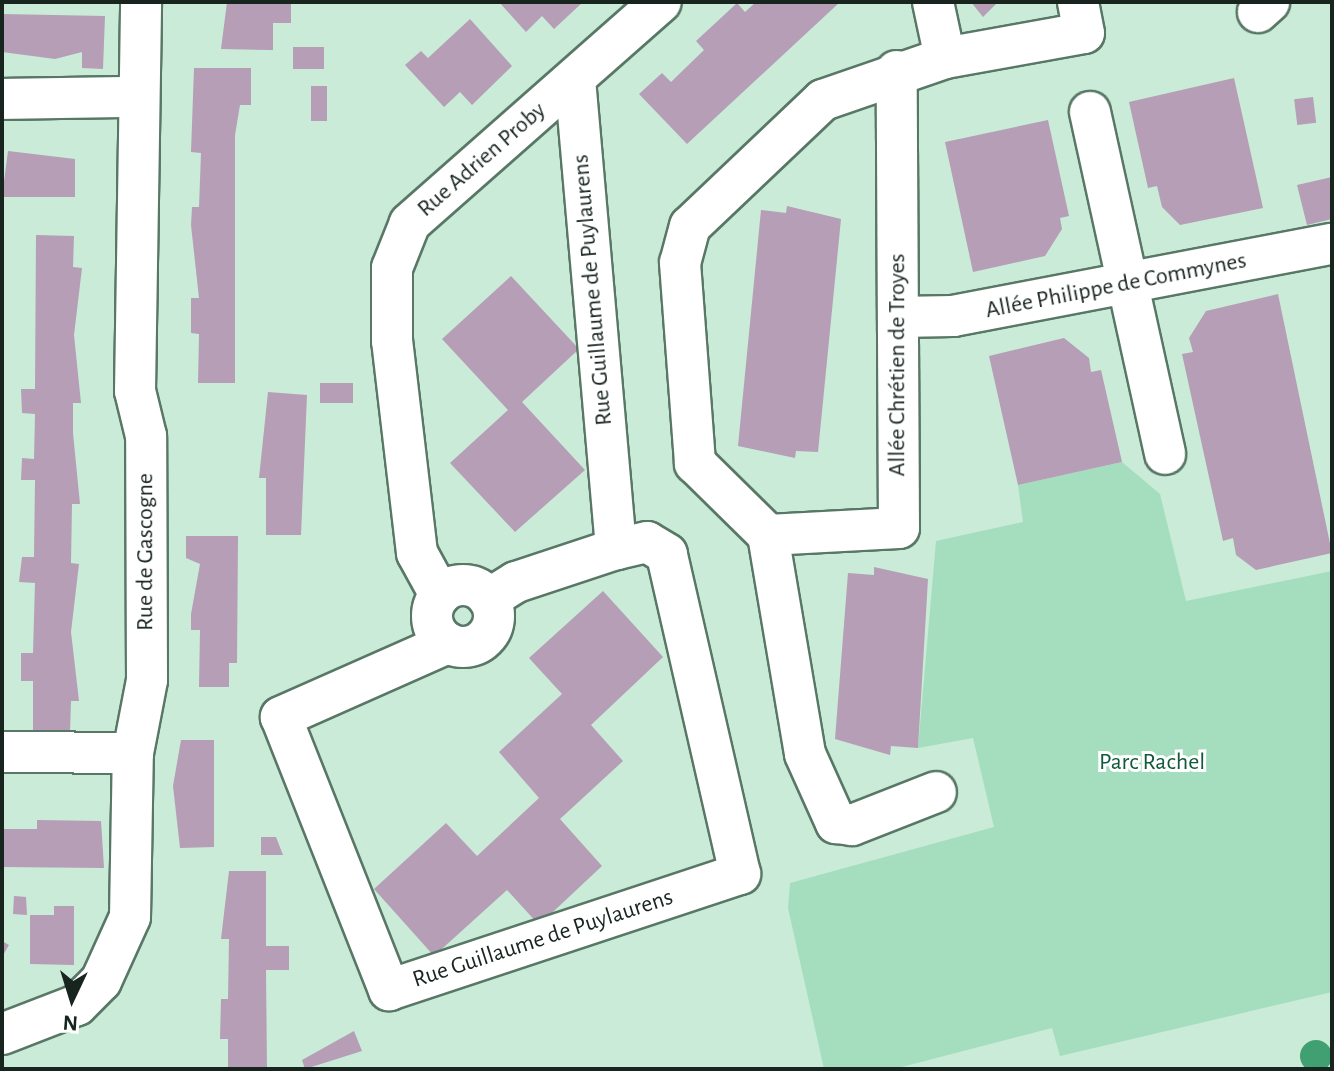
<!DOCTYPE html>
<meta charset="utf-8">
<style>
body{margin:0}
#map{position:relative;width:1334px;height:1071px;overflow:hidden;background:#c9ebd7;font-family:"Alegreya Sans",sans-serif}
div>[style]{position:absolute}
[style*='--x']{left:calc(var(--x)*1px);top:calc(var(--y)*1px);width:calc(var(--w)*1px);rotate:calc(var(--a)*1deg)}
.green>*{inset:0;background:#a5debe}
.water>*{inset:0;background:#41a072}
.round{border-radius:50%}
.building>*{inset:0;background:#b59eb6;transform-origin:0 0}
.roads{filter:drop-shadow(2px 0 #597766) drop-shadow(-2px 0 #597766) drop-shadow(0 2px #597766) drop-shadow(0 -2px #597766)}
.minor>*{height:40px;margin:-20px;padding:0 20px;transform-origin:20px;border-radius:20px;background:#fff}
.minor>.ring{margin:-20px;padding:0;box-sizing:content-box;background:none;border:40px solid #fff;border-radius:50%}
span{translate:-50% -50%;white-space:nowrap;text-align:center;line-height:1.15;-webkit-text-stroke:6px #fff;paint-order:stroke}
.street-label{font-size:24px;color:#18251e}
.park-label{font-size:24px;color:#11593a}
.frame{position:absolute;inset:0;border:4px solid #18251e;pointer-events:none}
.north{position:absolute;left:32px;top:959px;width:80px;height:80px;-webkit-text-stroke:6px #fff;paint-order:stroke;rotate:184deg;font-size:22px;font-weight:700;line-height:32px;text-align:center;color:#18251e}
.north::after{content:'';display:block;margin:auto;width:28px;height:36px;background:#18251e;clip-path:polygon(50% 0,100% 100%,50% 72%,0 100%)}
</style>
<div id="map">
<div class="green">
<div style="clip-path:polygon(1122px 462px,1160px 494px,1186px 601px,1332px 571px,1332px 992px,1060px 1056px,1052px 1028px,894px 1069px,824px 1069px,788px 908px,790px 883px,994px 827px,973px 738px,918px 748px,936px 541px,1023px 522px,1018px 485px)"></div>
</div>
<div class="water">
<div class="round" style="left:1300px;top:1040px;width:32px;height:32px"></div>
</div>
<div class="building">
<div style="clip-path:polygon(227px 2px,291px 2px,291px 23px,273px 23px,273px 50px,221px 49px)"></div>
<div style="clip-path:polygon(499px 2px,583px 2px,554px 29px,542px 16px,526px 32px)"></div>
<div style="clip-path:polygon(756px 2px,840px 2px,687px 144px,639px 94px,662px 73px,671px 82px,704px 50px,696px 41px,737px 3px,745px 12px)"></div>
<div style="clip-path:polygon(971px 2px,998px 2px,983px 17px)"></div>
<div style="clip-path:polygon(2px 14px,105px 16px,103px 69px,82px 68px,82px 52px,55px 59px,2px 52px)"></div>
<div style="clip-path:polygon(470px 19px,512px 66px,472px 105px,460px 92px,444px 107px,405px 65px,421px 51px,428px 58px)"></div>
<div style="left:293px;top:47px;width:31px;height:22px"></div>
<div style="clip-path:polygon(194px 68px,251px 68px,251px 105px,240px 105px,235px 135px,235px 383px,198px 383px,199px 334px,191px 333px,191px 298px,199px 298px,191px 225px,192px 207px,199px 207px,201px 153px,191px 152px)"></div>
<div style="clip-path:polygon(1234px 78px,1263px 208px,1180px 225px,1162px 207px,1157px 186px,1148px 188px,1129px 102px)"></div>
<div style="left:311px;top:86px;width:16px;height:35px"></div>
<div style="left:1313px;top:97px;width:26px;height:19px;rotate:83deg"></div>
<div style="clip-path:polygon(1048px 120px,1069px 216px,1060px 218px,1062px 229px,1045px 256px,973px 272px,945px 142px)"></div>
<div style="clip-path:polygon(8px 151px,75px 159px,75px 197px,2px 197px)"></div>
<div style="clip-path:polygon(1332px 177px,1332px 219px,1307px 225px,1297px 185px)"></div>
<div style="clip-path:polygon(787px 206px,841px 219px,818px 452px,796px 451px,795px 458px,738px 446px,761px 210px,786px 213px)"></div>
<div style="clip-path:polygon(36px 235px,74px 236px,73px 267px,82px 268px,74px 335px,81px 403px,73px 403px,73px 433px,80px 504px,72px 504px,71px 563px,79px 564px,71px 632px,79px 701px,71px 701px,70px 731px,33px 730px,33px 681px,21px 681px,21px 653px,33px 653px,35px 583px,19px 582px,22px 557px,34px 557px,35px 480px,21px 480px,22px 458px,34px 459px,35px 414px,22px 413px,21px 389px,35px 389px)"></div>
<div style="clip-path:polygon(511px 276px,579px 349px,522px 402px,585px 470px,515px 532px,450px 463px,508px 410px,442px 339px)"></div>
<div style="clip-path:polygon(1278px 294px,1332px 553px,1256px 570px,1236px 555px,1233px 538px,1223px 541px,1182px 354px,1193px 352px,1189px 338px,1206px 311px)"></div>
<div style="clip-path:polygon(1064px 338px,1089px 358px,1091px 372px,1101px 370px,1122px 462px,1018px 485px,989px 356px)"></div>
<div style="left:320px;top:383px;width:33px;height:20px"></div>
<div style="clip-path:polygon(268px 392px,307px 395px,301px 535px,266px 535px,266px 478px,259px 478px)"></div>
<div style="clip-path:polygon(186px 536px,238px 536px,237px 663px,229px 663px,229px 687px,199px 687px,200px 630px,191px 630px,191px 614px,200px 564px,186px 558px)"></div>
<div style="clip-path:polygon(874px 567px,928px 579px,918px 748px,891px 746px,890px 755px,835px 739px,848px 573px,874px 575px)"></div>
<div style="clip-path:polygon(603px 591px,663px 657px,591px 725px,623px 761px,560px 819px,602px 866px,539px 925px,507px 890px,434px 956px,374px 889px,446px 823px,477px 856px,539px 798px,499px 752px,562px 694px,529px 658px)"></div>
<div style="clip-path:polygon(181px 740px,214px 740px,214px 847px,180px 848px,173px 786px)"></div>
<div style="clip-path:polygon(37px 820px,101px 821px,104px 868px,2px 867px,2px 829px,37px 829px)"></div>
<div style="clip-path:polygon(261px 837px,276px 837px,283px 855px,261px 855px)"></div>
<div style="clip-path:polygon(229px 871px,266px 871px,266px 946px,289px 946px,289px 970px,266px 970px,267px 1069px,228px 1069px,228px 1039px,220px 1039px,221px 999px,228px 999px,229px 939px,221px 939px)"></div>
<div style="clip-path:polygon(14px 896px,26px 897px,27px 915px,13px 914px)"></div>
<div style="clip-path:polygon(54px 906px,74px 906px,74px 965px,30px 964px,30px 915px,54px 915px)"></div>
<div style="left:2px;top:941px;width:8px;height:81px;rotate:30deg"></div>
<div style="clip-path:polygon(354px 1031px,362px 1051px,305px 1069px,302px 1060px)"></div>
</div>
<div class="roads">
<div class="minor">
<div style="--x:933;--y:2;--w:57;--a:77.9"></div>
<div style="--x:945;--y:58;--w:129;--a:161"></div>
<div style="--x:823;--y:100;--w:183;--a:136.5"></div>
<div style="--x:690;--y:226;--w:38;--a:105"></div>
<div style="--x:680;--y:263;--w:201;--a:85.7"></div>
<div style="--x:695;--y:463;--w:103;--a:44.6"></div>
<div style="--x:768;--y:535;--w:222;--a:80.4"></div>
<div style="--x:805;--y:754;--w:76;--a:65.8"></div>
<div style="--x:836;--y:823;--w:16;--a:7"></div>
<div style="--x:852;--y:825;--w:90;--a:-21.4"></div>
<div style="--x:1258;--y:12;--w:15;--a:-42"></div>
<div style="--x:945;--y:58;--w:141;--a:-10.2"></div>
<div style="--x:1084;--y:33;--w:32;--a:-101"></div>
<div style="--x:575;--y:79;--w:472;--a:85"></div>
<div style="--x:2;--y:99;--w:134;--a:-0.9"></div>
<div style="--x:1090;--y:112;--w:350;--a:77.6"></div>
<div style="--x:898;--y:317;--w:55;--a:-1"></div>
<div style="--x:953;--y:316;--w:386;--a:-10.8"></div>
<div style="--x:768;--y:535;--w:131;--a:-3.1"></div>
<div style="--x:899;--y:528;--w:457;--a:-90.3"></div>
<div class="ring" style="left:432px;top:585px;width:22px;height:22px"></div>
<div style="--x:440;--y:595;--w:48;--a:-118.7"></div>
<div style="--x:417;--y:553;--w:213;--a:-96.7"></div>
<div style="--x:392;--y:341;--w:73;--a:-90"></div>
<div style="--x:392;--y:268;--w:48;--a:-68.2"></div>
<div style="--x:410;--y:223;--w:334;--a:-41.4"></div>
<div style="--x:448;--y:643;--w:183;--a:156.1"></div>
<div style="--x:281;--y:717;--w:294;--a:68.4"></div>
<div style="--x:389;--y:990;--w:370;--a:-18.3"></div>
<div style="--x:740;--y:874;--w:328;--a:-102.9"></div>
<div style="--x:667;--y:554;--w:23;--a:-149"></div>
<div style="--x:647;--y:542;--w:32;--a:167"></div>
<div style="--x:616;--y:549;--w:105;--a:161.7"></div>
<div style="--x:516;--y:582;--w:32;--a:148"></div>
<div style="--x:2;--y:752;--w:131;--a:0.4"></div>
<div style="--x:2;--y:1034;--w:80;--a:-21.1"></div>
<div style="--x:77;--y:1005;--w:34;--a:-45"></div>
<div style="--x:101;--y:981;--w:70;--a:-65.6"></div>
<div style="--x:130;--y:917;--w:164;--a:-89"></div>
<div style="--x:133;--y:753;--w:74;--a:-79.1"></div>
<div style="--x:147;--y:680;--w:244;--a:-90.2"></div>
<div style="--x:146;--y:436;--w:46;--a:-103.7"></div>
<div style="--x:135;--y:391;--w:389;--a:-89.1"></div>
</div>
</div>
<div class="street-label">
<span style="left:482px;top:160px;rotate:-41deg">Rue Adrien Proby</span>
<span style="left:1116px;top:286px;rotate:-11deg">Allée Philippe de Commynes</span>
<span style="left:593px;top:290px;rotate:-95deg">Rue Guillaume de Puylaurens</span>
<span style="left:898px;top:365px;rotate:-90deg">Allée Chrétien de Troyes</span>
<span style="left:146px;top:552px;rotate:-90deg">Rue de Gascogne</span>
<span style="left:543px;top:939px;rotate:-18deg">Rue Guillaume de Puylaurens</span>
</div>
<div class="park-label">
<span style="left:1152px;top:763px">Parc Rachel</span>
</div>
<div class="frame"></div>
<div class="north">N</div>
</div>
